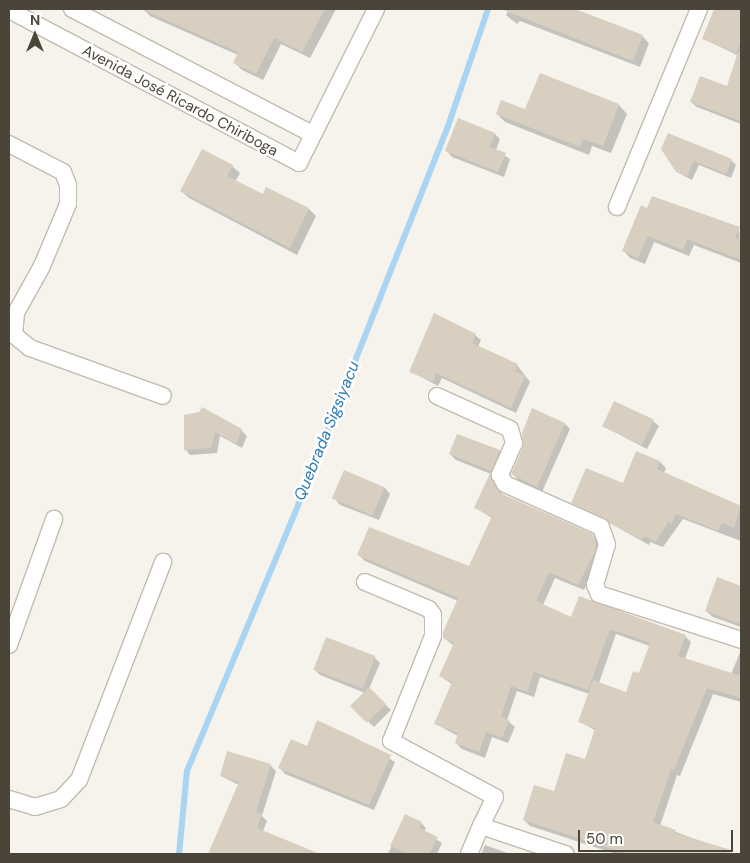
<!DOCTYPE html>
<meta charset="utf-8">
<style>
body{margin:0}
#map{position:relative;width:750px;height:863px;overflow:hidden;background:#f6f3ec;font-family:"DM Sans",sans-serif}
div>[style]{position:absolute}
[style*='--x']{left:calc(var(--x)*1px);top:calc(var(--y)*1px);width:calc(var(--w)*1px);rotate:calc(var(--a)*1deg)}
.shadow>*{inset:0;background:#0003}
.stream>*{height:6px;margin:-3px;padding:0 3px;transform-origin:3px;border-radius:3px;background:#a9d4f2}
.building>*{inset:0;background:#d8cfc1;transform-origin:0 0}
.roads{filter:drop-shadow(1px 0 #c2bbae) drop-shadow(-1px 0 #c2bbae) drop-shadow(0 1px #c2bbae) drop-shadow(0 -1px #c2bbae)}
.street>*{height:16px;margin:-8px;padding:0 8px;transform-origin:8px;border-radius:8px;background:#fff}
span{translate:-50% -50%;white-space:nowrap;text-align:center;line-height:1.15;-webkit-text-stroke:5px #fff;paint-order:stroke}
.street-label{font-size:15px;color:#4b4439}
.water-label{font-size:16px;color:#2e7ab2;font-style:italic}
.frame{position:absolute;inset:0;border:10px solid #4b4439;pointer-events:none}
.north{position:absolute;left:10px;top:10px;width:50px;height:50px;-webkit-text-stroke:4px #fff;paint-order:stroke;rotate:0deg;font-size:14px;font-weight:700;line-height:20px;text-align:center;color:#4b4439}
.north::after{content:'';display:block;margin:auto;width:18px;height:22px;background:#4b4439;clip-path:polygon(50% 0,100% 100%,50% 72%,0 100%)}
.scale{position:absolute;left:578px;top:830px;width:155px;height:22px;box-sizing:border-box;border:2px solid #4b4439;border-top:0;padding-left:6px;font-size:15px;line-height:18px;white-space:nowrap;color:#4b4439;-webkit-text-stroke:4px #fff;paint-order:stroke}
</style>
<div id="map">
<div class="shadow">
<div style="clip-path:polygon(143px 9px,336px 9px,310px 58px,281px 44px,263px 80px,242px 70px,235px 63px,238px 55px,150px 16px)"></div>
<div style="clip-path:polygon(509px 9px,572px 9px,642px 36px,649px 43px,640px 67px,520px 21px,517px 24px,506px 15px)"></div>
<div style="clip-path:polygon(716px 9px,741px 9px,741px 57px,704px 39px)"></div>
<div style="clip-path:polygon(540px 74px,619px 105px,627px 114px,611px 153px,592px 146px,589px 155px,505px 122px,497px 114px,526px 110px)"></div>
<div style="clip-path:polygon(700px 78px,741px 95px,741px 124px,697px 107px,691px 102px)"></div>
<div style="clip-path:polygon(495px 134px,500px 139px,496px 150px,510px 159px,504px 177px,452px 157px,447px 151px)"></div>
<div style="clip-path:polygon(663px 149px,731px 160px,736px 165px,731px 178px,699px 165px,692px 180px,677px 172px)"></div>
<div style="clip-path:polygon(232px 166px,240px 173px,235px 182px,264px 195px,267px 189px,309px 209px,316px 216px,297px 255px,189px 198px,181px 191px)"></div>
<div style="clip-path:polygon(641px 207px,739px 228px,741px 263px,694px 245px,689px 256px,654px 242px,645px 264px,630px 258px,624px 251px)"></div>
<div style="clip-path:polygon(475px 335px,481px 340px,478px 347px,517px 365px,530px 382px,516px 413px,442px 378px,438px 386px,410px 371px)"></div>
<div style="clip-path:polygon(185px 416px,241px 430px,247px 436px,242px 448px,220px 436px,217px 453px,190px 455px,185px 449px)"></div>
<div style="clip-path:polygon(653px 421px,659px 426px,647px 449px,603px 426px)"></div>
<div style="clip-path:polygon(565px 424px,570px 429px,542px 492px,518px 480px,513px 474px)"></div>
<div style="clip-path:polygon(evenodd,500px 451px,506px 457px,496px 482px,503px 496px,592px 535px,599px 542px,600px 557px,584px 590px,555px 578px,543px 605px,572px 618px,685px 636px,691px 642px,685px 659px,731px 674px,741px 650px,741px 702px,713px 694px,680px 776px,677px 775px,660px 826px,719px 848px,725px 854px,616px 854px,530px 826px,524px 820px,586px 760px,596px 731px,579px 721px,589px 694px,540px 677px,534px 697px,517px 691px,507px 720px,515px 727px,508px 743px,492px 737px,485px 758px,462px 749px,456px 743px,458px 736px,436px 724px,452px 684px,440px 676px,454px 646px,444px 638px,458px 601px,365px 561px,359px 555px,470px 568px,492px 518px,476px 508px,491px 474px,456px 460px,450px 454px,500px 451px,616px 634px,650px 646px,640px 674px,627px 693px,599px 683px,616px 634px)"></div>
<div style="clip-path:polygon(637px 453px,660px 462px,666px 468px,664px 473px,741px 506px,741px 541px,683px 519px,663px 547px,650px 542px,649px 545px,572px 502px,624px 485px)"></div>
<div style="clip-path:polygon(344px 472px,385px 488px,390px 494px,379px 520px,340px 505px,335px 499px)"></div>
<div style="clip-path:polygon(718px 579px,741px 587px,741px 627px,713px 617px,706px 611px)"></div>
<div style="clip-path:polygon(374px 657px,380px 663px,369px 689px,391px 710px,374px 727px,352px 706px,365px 693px,320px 675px,314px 669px)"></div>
<div style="clip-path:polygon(318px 722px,354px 737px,395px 762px,374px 810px,285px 774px,280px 768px,307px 747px)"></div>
<div style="clip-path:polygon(270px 765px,276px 771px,262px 816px,267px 821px,263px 831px,305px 854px,209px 854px,239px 785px,221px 776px)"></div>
<div style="clip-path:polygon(406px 816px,421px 823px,426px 828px,424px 832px,442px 843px,437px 854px,388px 854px)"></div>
<div style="clip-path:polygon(485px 845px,510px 854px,481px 854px)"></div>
</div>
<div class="stream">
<div style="--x:179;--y:854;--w:83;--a:-84.5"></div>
<div style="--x:187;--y:771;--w:288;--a:-67.3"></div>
<div style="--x:298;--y:505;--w:404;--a:-68.4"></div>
<div style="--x:447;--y:129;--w:127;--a:-71.1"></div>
</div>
<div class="building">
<div style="clip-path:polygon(141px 9px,325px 9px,302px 52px,274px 38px,256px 74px,233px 63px,238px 52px)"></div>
<div style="clip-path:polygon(501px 9px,575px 9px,643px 35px,633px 61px)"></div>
<div style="clip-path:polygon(714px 9px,741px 9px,741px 41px,736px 53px,702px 39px)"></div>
<div style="clip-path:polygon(738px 52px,741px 52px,741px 121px,690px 102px,700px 76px,727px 86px)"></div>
<div style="clip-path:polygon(540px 73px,619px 104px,603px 146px,583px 139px,580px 147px,496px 114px,501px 100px,525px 109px)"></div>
<div style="clip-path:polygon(458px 118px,495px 133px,490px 147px,506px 153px,498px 172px,445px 151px)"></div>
<div style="clip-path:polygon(668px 133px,732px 159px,726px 174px,694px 161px,687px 176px,676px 172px,661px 149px)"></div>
<div style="clip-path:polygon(202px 149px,233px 165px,227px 176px,263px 194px,266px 187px,309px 208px,290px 248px,180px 191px)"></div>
<div style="clip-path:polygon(652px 196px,740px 227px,735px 238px,741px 240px,741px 260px,687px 239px,683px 250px,648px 236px,638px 258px,622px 251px,641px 205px,647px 208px)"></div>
<div style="clip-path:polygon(434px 313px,476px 334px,472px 343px,518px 364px,515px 371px,525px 376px,511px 408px,436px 373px,433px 382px,409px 372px)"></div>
<div style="left:614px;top:401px;width:44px;height:28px;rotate:25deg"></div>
<div style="clip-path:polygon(202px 407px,242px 429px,236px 444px,215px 432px,211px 448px,184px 450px,184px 415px,199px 412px)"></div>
<div style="clip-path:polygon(532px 408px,565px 423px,537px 487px,511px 474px,523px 447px,522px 433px)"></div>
<div style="clip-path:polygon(457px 434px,500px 450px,490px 475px,500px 493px,593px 534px,596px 544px,595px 551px,578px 585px,549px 572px,536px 601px,571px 617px,579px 596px,645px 620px,686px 635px,678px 656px,741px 676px,741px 698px,707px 688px,674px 770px,671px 769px,653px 822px,676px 830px,675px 833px,731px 850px,730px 854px,627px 854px,523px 820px,534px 785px,554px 791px,566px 753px,585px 759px,595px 728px,578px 722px,593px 680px,626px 692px,633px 671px,639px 673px,650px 643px,610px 629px,588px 690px,534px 672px,527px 692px,511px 686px,501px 717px,509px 720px,502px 738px,486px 732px,479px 752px,455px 743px,458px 733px,434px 724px,452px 682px,439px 676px,454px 643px,443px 638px,443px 632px,458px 598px,357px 555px,369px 527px,469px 566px,492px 516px,474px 508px,491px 471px,449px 454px)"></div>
<div style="clip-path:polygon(636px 451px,660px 461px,657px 469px,741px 506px,734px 528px,722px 523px,718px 531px,676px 514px,672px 524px,668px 522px,656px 542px,644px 536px,642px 540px,571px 503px,586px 468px,623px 483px)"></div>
<div style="left:344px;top:470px;width:44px;height:31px;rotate:23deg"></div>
<div style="clip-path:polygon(717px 577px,741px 586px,741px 624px,705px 611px)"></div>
<div style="left:326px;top:637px;width:53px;height:35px;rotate:21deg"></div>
<div style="left:369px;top:687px;width:24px;height:27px;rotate:45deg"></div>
<div style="clip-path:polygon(317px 720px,391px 755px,369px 805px,278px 768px,291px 739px,307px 746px)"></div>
<div style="clip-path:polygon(227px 751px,271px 764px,256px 812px,262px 814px,257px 828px,320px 854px,208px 854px,239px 782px,220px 776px)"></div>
<div style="clip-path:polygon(405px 814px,422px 822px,419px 828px,438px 837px,429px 854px,407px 854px,390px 846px)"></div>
</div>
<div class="roads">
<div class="street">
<div style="--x:72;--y:9;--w:271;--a:27.5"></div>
<div style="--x:9;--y:10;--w:328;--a:27.8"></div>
<div style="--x:299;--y:163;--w:172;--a:-63.4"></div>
<div style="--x:9;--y:144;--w:61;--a:27.4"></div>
<div style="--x:63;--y:172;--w:14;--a:69"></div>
<div style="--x:68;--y:185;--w:19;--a:90"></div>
<div style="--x:68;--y:204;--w:67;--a:112.8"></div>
<div style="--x:42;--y:266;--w:54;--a:119"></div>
<div style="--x:16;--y:313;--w:22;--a:95"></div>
<div style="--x:14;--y:335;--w:21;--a:39"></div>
<div style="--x:30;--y:348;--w:141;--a:19.8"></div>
<div style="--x:617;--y:207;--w:214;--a:-67.5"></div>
<div style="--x:437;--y:396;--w:80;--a:24.3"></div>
<div style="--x:510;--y:429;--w:15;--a:74"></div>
<div style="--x:514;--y:443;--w:35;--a:114"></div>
<div style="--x:500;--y:475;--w:10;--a:61"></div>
<div style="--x:505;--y:484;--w:105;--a:24.1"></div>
<div style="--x:601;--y:527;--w:18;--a:71"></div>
<div style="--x:607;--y:544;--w:43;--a:106.3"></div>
<div style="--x:595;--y:585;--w:10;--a:66"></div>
<div style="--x:599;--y:594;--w:149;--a:17.9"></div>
<div style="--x:365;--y:582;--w:69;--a:22.9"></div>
<div style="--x:429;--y:609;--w:7;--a:56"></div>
<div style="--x:433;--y:615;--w:21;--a:90"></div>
<div style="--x:433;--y:636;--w:113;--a:111.8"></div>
<div style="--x:391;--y:741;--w:118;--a:28.3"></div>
<div style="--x:495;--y:797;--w:32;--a:116"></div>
<div style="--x:9;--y:645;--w:134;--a:-70.3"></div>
<div style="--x:9;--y:799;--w:27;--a:17"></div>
<div style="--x:35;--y:807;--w:27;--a:-17"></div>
<div style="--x:61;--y:799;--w:26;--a:-47"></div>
<div style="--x:79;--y:780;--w:234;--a:-68.9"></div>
<div style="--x:469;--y:854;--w:30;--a:-67"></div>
<div style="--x:481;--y:826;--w:89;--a:18.4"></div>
</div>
</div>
<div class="street-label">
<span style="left:180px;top:101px;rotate:28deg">Avenida José Ricardo Chiriboga</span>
</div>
<div class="water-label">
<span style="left:327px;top:431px;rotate:-68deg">Quebrada Sigsiyacu</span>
</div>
<div class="frame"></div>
<div class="north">N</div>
<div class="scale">50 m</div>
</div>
